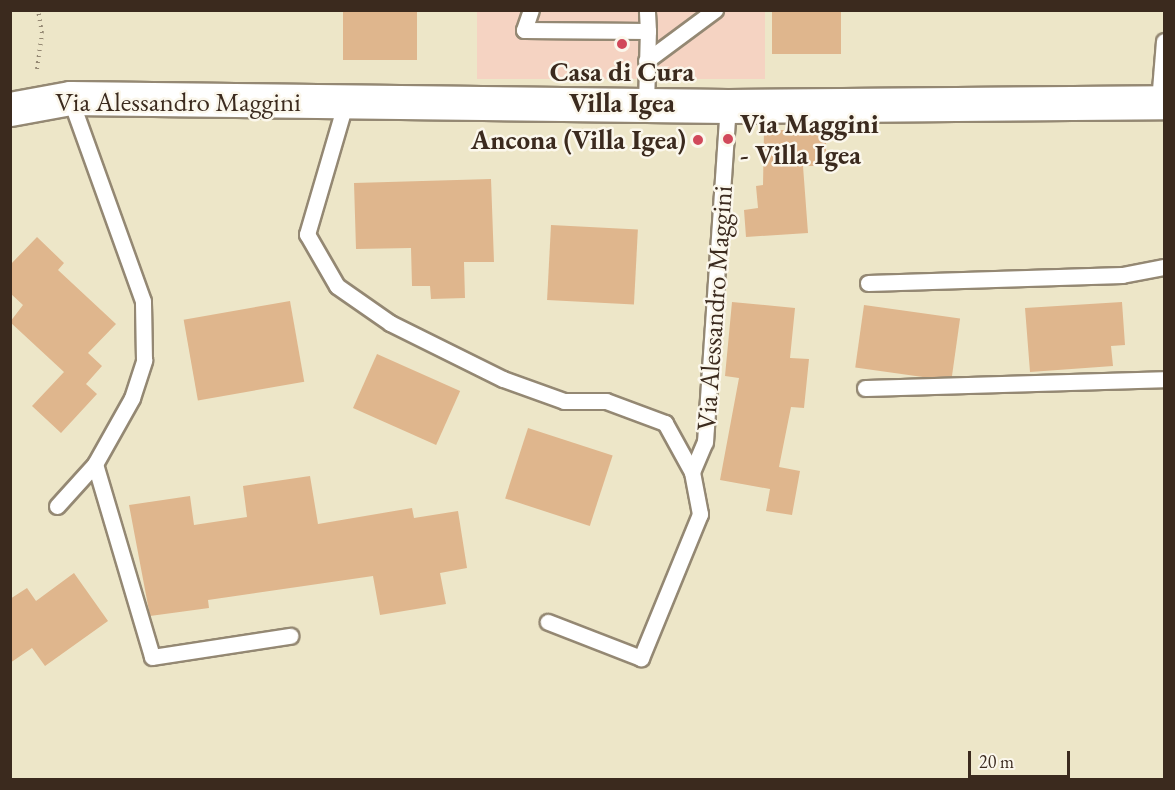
<!DOCTYPE html>
<style>
body{margin:0}
#map{position:relative;width:1175px;height:790px;overflow:hidden;background:#ede6c8;font-family:"EB Garamond",serif}
div>[style]{position:absolute}
[style*='--x']{left:calc(var(--x)*1px);top:calc(var(--y)*1px);width:calc(var(--w)*1px);rotate:calc(var(--a)*1deg)}
.built>*{inset:0;background:#f5d3c2;transform-origin:0 0}
.building>*{inset:0;background:#dfb68d;transform-origin:0 0}
.path>*{height:4px;margin-top:-2px;transform-origin:0;background:repeating-linear-gradient(90deg,#948873 0 1.5px,transparent 0 6px)}
.roads{filter:drop-shadow(2px 0 #948873) drop-shadow(-2px 0 #948873) drop-shadow(0 2px #948873) drop-shadow(0 -2px #948873)}
.lane>*{height:15px;margin:-7.5px;padding:0 7.5px;transform-origin:7.5px;border-radius:7.5px;background:#fff}
.secondary>*{height:33px;margin:-16.5px;padding:0 16.5px;transform-origin:16.5px;border-radius:16.5px;background:#fff}
.dots>*{width:16px;height:16px;translate:-50% -50%;box-sizing:border-box;border:3px solid #fbf7ec;border-radius:50%}
span{translate:-50% -50%;white-space:nowrap;text-align:center;line-height:1.15;-webkit-text-stroke:5px #fbf7ec;paint-order:stroke}
.poi-label{font-size:27px;color:#3b2a1e;font-weight:700}
.left{translate:0 -50%;text-align:left}
.right{translate:-100% -50%;text-align:right}
.street-label{font-size:27px;color:#3b2a1e}
.frame{position:absolute;inset:0;border:12px solid #3b2a1e;pointer-events:none}
.scale{position:absolute;left:968px;top:751px;width:102px;height:27px;box-sizing:border-box;border:3px solid #3b2a1e;border-top:0;padding-left:8px;font-size:18px;line-height:21px;white-space:nowrap;color:#3b2a1e;-webkit-text-stroke:4px #fbf7ec;paint-order:stroke}
</style>
<div id="map">
<div class="built">
<div style="left:477px;top:11px;width:288px;height:68px"></div>
</div>
<div class="building">
<div style="left:343px;top:10px;width:74px;height:50px"></div>
<div style="left:772px;top:10px;width:69px;height:44px"></div>
<div style="clip-path:polygon(764px 130px,826px 130px,826px 166px,803px 166px,808px 233px,746px 237px,744px 210px,758px 208px,756px 186px,763px 185px)"></div>
<div style="clip-path:polygon(491px 179px,494px 262px,464px 262px,465px 298px,431px 299px,430px 286px,412px 286px,411px 248px,356px 249px,354px 183px)"></div>
<div style="left:551px;top:225px;width:87px;height:75px;rotate:3deg"></div>
<div style="clip-path:polygon(37px 237px,64px 263px,58px 270px,116px 324px,88px 353px,102px 366px,86px 384px,97px 394px,61px 433px,32px 406px,64px 372px,10px 322px,23px 305px,10px 293px,10px 265px)"></div>
<div style="left:290px;top:301px;width:82px;height:108px;rotate:80deg"></div>
<div style="clip-path:polygon(732px 302px,795px 308px,790px 358px,809px 359px,804px 408px,791px 407px,779px 467px,800px 471px,792px 515px,766px 511px,770px 489px,720px 480px,739px 378px,725px 376px)"></div>
<div style="clip-path:polygon(1122px 302px,1125px 345px,1111px 346px,1113px 366px,1030px 372px,1025px 308px)"></div>
<div style="left:864px;top:305px;width:97px;height:63px;rotate:8deg"></div>
<div style="left:377px;top:354px;width:91px;height:59px;rotate:24deg"></div>
<div style="left:528px;top:428px;width:89px;height:74px;rotate:18deg"></div>
<div style="clip-path:polygon(310px 476px,318px 524px,412px 508px,414px 518px,458px 511px,467px 568px,440px 573px,446px 604px,380px 615px,373px 576px,208px 600px,209px 608px,150px 616px,129px 505px,190px 496px,194px 525px,247px 517px,243px 486px)"></div>
<div style="clip-path:polygon(74px 573px,108px 621px,45px 666px,32px 648px,10px 663px,10px 599px,27px 588px,36px 601px)"></div>
</div>
<div class="path">
<div style="--x:37;--y:69;--w:36;--a:-82"></div>
<div style="--x:42;--y:33;--w:23;--a:-100"></div>
</div>
<div class="roads">
<div class="lane">
<div style="--x:524;--y:30;--w:124;--a:0.5"></div>
<div style="--x:648;--y:31;--w:21;--a:-93"></div>
<div style="--x:524;--y:30;--w:21;--a:-71"></div>
<div style="--x:646;--y:61;--w:86;--a:-36.5"></div>
<div style="--x:346;--y:101;--w:139;--a:106.3"></div>
<div style="--x:307;--y:234;--w:60;--a:60"></div>
<div style="--x:337;--y:286;--w:65;--a:34.9"></div>
<div style="--x:390;--y:323;--w:126;--a:26.4"></div>
<div style="--x:503;--y:379;--w:65;--a:19.8"></div>
<div style="--x:564;--y:401;--w:42;--a:0"></div>
<div style="--x:606;--y:401;--w:63;--a:20.4"></div>
<div style="--x:665;--y:423;--w:56;--a:61.1"></div>
<div style="--x:692;--y:472;--w:43;--a:79.2"></div>
<div style="--x:700;--y:514;--w:156;--a:112.3"></div>
<div style="--x:641;--y:658;--w:100;--a:-158.8"></div>
<div style="--x:1159;--y:102;--w:61;--a:-85.3"></div>
<div style="--x:646;--y:105;--w:74;--a:-88.5"></div>
<div style="--x:868;--y:283;--w:254;--a:-1.8"></div>
<div style="--x:1122;--y:275;--w:43;--a:-10.8"></div>
<div style="--x:865;--y:388;--w:299;--a:-1.7"></div>
<div style="--x:95;--y:464;--w:201;--a:73.5"></div>
<div style="--x:152;--y:657;--w:140;--a:-8.7"></div>
<div style="--x:692;--y:472;--w:33;--a:-67"></div>
<div style="--x:705;--y:442;--w:337;--a:-86.1"></div>
<div style="--x:57;--y:506;--w:57;--a:-47.9"></div>
<div style="--x:95;--y:464;--w:76;--a:-60.7"></div>
<div style="--x:132;--y:398;--w:40;--a:-72"></div>
<div style="--x:144;--y:360;--w:59;--a:-91"></div>
<div style="--x:143;--y:301;--w:216;--a:-109.8"></div>
</div>
<div class="secondary">
<div style="--x:10;--y:109;--w:61;--a:-10.4"></div>
<div style="--x:70;--y:98;--w:658;--a:0.7"></div>
<div style="--x:728;--y:106;--w:436;--a:-0.5"></div>
</div>
</div>
<div class="dots">
<div style="left:622px;top:44px;background:#d1495b"></div>
<div style="left:728px;top:139px;background:#d1495b"></div>
<div style="left:698px;top:140px;background:#d1495b"></div>
</div>
<div class="poi-label">
<span style="left:622px;top:87px">Casa di Cura<br>Villa Igea</span>
<span class="left" style="left:740px;top:139px">Via Maggini<br>- Villa Igea</span>
<span class="right" style="left:686px;top:140px">Ancona (Villa Igea)</span>
</div>
<div class="street-label">
<span style="left:178px;top:102px">Via Alessandro Maggini</span>
<span style="left:714px;top:308px;rotate:-86deg">Via Alessandro Maggini</span>
</div>
<div class="frame"></div>
<div class="scale">20 m</div>
</div>
